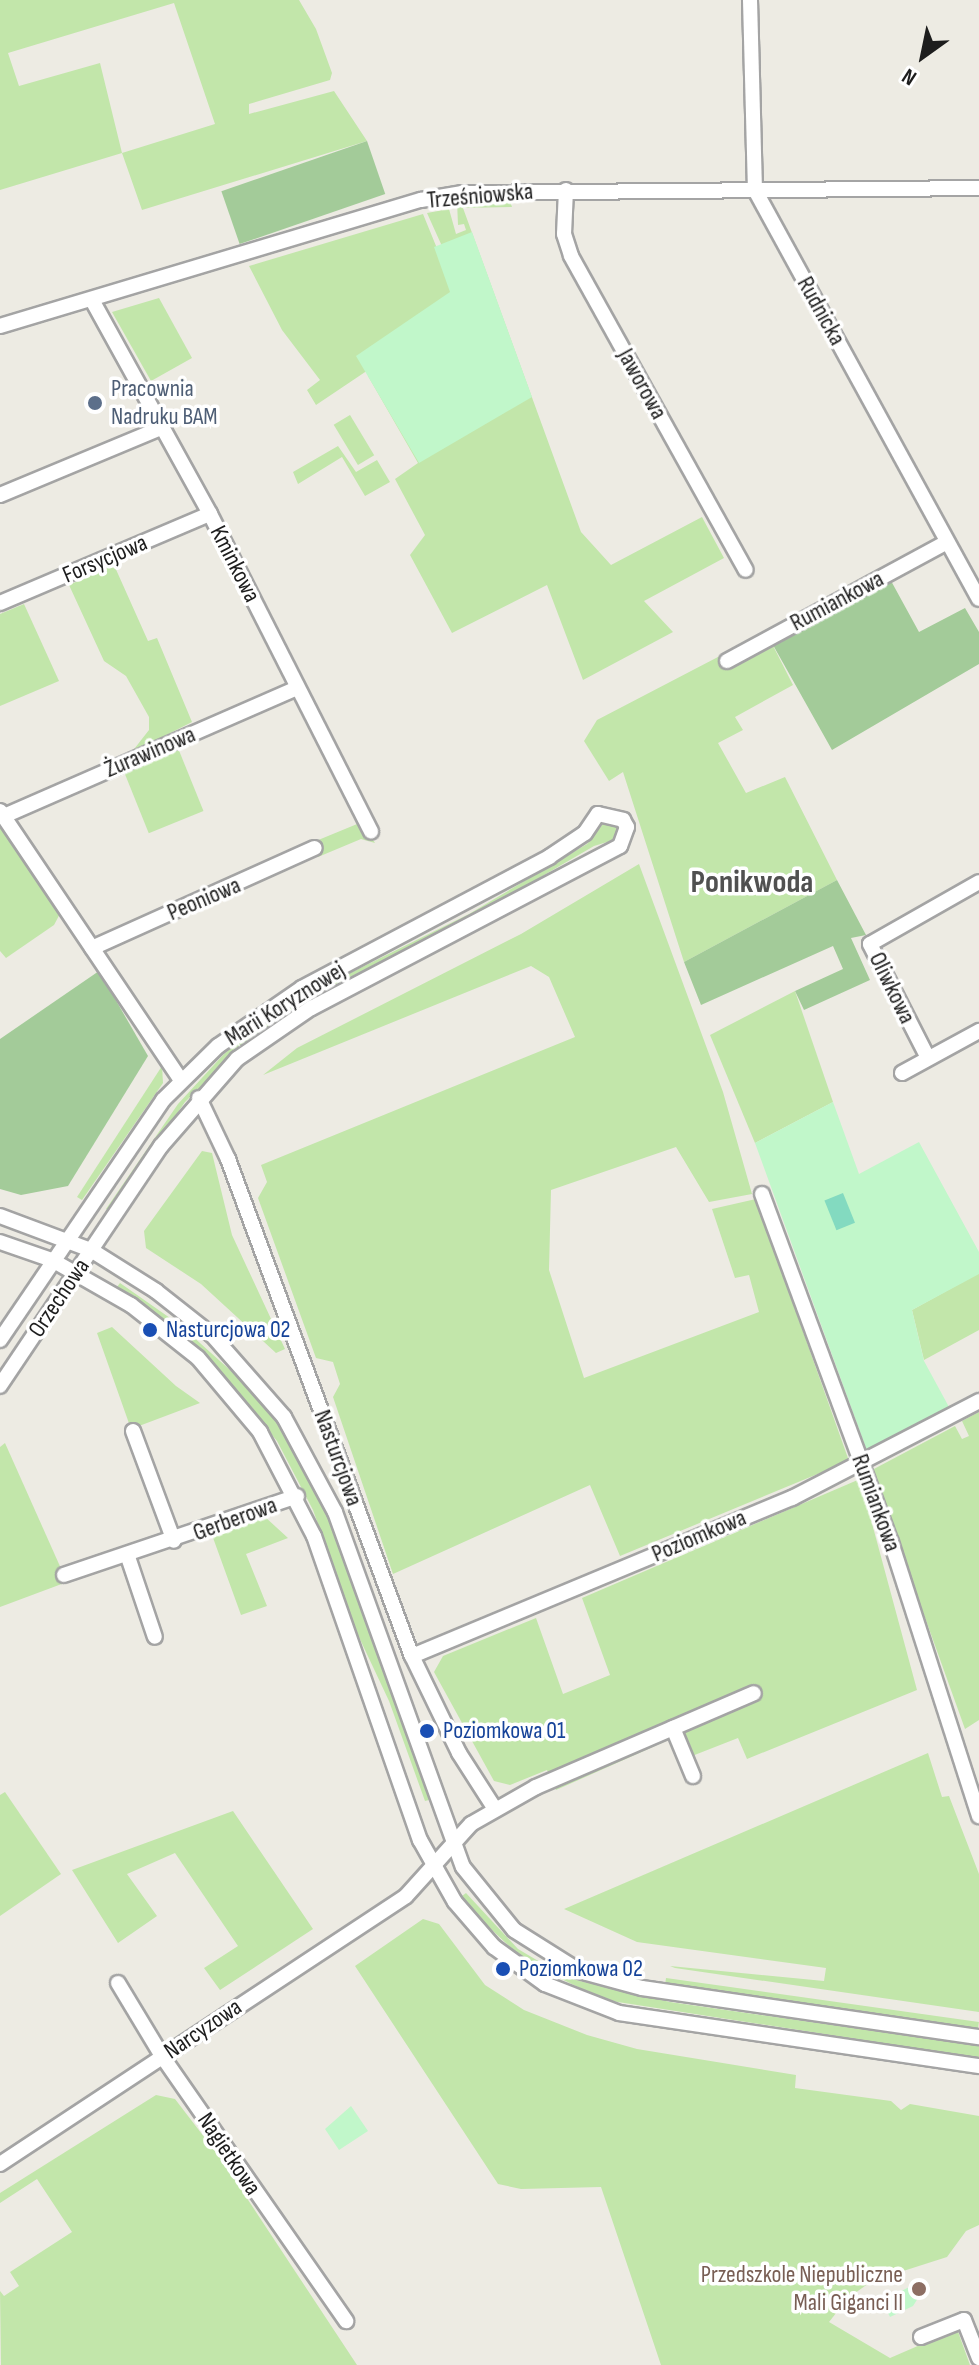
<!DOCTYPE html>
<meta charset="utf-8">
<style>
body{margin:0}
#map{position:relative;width:979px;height:2365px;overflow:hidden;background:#edebe3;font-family:"Sofia Sans Condensed",sans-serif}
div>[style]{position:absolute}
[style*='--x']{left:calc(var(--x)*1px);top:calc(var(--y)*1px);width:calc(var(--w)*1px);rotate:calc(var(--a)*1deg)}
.grass>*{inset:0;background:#c2e6aa;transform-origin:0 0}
.forest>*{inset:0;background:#a3cb99;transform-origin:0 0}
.park>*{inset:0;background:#c1f7ca}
.pitch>*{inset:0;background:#83dac0;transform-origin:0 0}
.roads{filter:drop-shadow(2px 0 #a4a4a4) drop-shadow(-2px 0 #a4a4a4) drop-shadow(0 2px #a4a4a4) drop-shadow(0 -2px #a4a4a4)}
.street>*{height:14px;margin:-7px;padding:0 7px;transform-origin:7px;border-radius:7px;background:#fff}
.dots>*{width:22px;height:22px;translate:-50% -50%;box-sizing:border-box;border:4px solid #fff;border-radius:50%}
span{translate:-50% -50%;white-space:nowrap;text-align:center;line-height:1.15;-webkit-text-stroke:7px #fff;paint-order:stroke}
.street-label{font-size:24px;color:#1d1d1d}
.service-label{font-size:24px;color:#4e5e75}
.left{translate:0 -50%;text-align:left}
.transit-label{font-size:24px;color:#164399}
.education-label{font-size:24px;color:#785e54}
.right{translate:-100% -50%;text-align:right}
.district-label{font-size:32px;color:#505050;font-weight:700}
.north{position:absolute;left:883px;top:16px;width:80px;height:80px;-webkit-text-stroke:6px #fff;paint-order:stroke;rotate:213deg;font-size:22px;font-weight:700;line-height:32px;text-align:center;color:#1d1d1d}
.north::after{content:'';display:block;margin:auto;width:28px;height:36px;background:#1d1d1d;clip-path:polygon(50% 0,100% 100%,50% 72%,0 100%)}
</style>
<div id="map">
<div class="grass">
<div style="clip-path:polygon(evenodd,0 0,299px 0,316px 29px,332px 73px,330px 80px,249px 104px,249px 114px,334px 91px,367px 141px,142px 210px,122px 153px,0 190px,0 0,174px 3px,215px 124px,122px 153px,100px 63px,19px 86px,8px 53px,174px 3px)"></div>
<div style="clip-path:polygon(509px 198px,512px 207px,463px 208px,581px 532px,611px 565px,702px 517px,724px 558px,644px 601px,673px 632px,583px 680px,547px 585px,452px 633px,410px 555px,425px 535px,395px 479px,418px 463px,368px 376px,382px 367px,478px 414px,441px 244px,427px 213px,449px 209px,456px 234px,466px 230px,464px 224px,458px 225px,457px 201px)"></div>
<div style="clip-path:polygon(423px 214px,456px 295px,450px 315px,316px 405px,307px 390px,320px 380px,282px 330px,249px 266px)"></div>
<div style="clip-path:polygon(159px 298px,192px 358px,151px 381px,112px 312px)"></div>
<div style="left:350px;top:415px;width:47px;height:19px;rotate:59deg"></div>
<div style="clip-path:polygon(338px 446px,356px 472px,377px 460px,390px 482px,365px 496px,342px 457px,298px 484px,293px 472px)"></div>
<div style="clip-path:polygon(114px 565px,148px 641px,157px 638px,192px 722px,131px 753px,149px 730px,149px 717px,126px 676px,104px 661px,69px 585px)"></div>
<div style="clip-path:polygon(24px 604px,59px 681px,0 706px,0 614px)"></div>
<div style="clip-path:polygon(766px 632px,793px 685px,735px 717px,743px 730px,718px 743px,746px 793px,785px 777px,837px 880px,684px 962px,623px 772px,609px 781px,584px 741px,597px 720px)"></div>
<div style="left:178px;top:748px;width:68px;height:59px;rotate:68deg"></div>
<div style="clip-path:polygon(606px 820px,618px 824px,617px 839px,594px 846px,455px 927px,327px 988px,249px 1039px,185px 1102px,110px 1211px,106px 1209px,178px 1104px,224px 1054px,262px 1023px,330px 983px,469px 914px,587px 844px)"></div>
<div style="clip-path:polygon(362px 822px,375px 843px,361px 839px,318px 857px,311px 843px)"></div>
<div style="clip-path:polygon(0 825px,62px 910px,54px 925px,6px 958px,0 951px)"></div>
<div style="clip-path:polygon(639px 864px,723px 1092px,752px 1194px,709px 1202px,676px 1147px,551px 1190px,549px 1270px,584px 1378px,759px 1312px,749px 1275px,735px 1278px,712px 1209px,756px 1199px,849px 1461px,620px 1556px,590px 1485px,393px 1574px,333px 1397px,340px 1384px,333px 1362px,316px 1358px,258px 1198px,267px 1182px,261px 1165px,575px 1037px,549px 977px,531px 966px,263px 1075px,297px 1048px,521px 934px)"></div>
<div style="clip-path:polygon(795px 991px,833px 1102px,755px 1143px,710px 1035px)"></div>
<div style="clip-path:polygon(162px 1066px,163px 1083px,82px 1200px,77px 1197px)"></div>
<div style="clip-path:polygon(202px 1151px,212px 1153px,232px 1235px,285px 1349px,276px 1353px,201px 1284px,146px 1248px,144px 1231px)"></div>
<div style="clip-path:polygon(979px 1273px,979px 1330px,924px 1360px,912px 1310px)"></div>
<div style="clip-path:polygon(120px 1283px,180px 1325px,262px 1399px,303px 1461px,323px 1499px,429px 1800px,425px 1801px,389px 1701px,358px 1635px,313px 1510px,277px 1441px,206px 1354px,117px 1287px)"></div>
<div style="clip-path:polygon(112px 1327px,176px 1386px,200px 1403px,131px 1429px,97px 1333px)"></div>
<div style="clip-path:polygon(979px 1412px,979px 1720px,965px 1729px,872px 1470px,955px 1426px,962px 1439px,969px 1436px,962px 1421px)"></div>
<div style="clip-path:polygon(5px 1443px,67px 1582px,0 1607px,0 1447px)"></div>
<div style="clip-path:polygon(860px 1479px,917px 1690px,747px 1759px,738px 1738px,692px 1756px,682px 1734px,556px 1790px,547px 1770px,510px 1785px,494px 1781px,434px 1672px,443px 1656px,536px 1618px,563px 1694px,610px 1675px,582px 1598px)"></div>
<div style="clip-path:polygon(264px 1516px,288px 1538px,246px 1554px,267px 1606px,241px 1615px,212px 1535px)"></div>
<div style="clip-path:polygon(928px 1753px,942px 1797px,949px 1796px,979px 1874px,979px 2012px,675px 1968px,670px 1966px,824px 1981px,826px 1968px,637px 1942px,564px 1909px)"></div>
<div style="clip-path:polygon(5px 1792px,61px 1874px,0 1916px,0 1795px)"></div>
<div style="clip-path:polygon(233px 1811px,313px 1929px,220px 1990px,204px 1968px,238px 1946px,175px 1853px,127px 1874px,157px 1916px,118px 1943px,72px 1870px)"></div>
<div style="clip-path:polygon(466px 1893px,518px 1949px,567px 1978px,670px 2002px,979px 2046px,979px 2058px,605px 2000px,526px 1962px,474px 1913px,462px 1896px)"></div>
<div style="clip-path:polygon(423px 1919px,439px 1924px,485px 1985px,524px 2010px,587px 2035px,637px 2049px,796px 2075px,795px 2088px,891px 2101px,901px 2110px,910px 2104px,979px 2116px,979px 2225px,966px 2231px,947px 2257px,872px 2281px,848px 2298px,829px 2322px,890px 2358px,957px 2329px,970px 2365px,661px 2365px,601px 2187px,521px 2189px,498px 2184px,355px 1966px)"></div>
<div style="left:666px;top:1978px;width:316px;height:9px;rotate:8deg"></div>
<div style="clip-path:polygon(156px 2095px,175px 2099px,221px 2159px,357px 2365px,1px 2365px,0 2291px,4px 2296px,19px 2286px,10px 2272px,72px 2232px,37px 2179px,0 2203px,0 2193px)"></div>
</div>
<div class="forest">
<div style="left:367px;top:141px;width:56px;height:154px;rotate:71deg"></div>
<div style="clip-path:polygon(890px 579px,919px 632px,965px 608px,979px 632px,979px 664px,832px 750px,773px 645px)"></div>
<div style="clip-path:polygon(837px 880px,866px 935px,851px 938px,870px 980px,804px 1010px,795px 991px,843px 969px,833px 946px,701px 1005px,684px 962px)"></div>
<div style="clip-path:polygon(99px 971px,148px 1056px,68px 1186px,21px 1195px,0 1189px,0 1039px)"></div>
</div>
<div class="park">
<div style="clip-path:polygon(472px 232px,532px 397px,419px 463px,356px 356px,450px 292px,434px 247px)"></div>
<div style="clip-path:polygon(833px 1102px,859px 1174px,919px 1142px,979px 1252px,979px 1274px,912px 1310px,924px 1361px,949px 1407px,867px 1451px,755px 1143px)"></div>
<div style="clip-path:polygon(351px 2106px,368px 2131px,339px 2150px,325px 2129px)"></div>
<div style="clip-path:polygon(917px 2283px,922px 2292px,913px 2306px,890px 2317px,882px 2301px)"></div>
</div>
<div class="pitch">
<div style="left:843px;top:1193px;width:32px;height:20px;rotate:68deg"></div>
</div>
<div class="roads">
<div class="street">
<div style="--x:750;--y:0;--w:190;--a:88.5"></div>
<div style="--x:755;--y:190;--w:466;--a:61.3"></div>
<div style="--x:566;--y:190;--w:44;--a:92.6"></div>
<div style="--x:564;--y:234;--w:23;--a:72"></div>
<div style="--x:571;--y:256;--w:359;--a:60.9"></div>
<div style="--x:92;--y:300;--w:244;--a:61.1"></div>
<div style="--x:210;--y:514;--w:356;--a:63.1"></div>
<div style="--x:0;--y:326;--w:439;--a:-16.7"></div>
<div style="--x:421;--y:200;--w:42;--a:-9.7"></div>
<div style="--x:462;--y:193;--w:517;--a:-0.55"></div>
<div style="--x:0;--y:495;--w:174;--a:-22.6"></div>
<div style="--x:0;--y:603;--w:228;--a:-23"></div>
<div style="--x:727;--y:661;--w:250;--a:-28.4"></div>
<div style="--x:0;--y:811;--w:324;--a:56.1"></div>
<div style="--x:4;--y:816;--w:320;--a:-23.6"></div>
<div style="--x:92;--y:948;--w:244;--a:-24.2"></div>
<div style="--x:928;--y:1058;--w:128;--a:-117"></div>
<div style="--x:870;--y:944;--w:125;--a:-29.6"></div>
<div style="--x:902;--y:1073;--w:88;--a:-28.6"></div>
<div style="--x:199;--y:1098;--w:68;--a:64.6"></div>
<div style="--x:228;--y:1159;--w:528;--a:69.71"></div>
<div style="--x:411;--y:1654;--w:110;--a:64.1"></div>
<div style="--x:459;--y:1753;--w:67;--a:57.3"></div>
<div style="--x:762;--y:1194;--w:371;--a:69.7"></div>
<div style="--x:891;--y:1542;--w:288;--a:72.2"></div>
<div style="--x:0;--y:1216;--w:97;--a:20.5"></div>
<div style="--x:91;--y:1250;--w:77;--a:32.2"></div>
<div style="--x:156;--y:1291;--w:71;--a:38.2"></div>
<div style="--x:212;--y:1335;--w:109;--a:48.7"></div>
<div style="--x:284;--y:1417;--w:108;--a:61.8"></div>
<div style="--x:335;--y:1512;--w:377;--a:70.2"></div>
<div style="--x:463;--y:1867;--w:81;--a:51"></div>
<div style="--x:514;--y:1930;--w:77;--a:32.2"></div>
<div style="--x:579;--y:1971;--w:65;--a:15.1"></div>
<div style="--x:642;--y:1988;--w:341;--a:8.3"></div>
<div style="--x:0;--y:1242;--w:55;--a:19.1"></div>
<div style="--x:52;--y:1260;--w:91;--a:29.7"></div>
<div style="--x:131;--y:1305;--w:85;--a:38.3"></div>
<div style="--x:198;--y:1358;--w:97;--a:50"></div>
<div style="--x:260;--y:1432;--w:117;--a:62.6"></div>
<div style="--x:314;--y:1536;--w:322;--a:70.8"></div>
<div style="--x:420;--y:1840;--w:71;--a:60.6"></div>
<div style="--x:455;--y:1902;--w:60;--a:49.1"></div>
<div style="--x:494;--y:1947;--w:63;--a:36"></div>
<div style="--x:545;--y:1984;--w:79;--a:21.4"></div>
<div style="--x:619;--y:2013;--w:364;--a:8.4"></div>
<div style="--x:0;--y:1340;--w:290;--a:-55.8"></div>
<div style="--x:163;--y:1100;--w:77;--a:-44.5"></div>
<div style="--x:218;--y:1046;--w:102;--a:-34.6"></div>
<div style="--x:302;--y:988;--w:280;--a:-27.9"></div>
<div style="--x:549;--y:857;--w:43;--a:-33.7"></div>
<div style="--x:585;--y:833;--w:23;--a:-56"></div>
<div style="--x:598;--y:814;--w:26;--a:13"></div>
<div style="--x:623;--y:820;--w:8;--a:60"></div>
<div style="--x:627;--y:827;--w:20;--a:110"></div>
<div style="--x:620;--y:846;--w:349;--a:152.3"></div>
<div style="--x:311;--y:1008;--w:90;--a:145.4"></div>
<div style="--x:237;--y:1059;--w:116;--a:131.1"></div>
<div style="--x:161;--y:1146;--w:289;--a:123.9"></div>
<div style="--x:133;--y:1431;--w:117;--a:69.6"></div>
<div style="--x:128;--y:1557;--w:84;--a:71.4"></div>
<div style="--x:64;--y:1575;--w:246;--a:-18.7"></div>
<div style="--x:412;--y:1656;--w:412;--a:-22.6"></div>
<div style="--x:792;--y:1498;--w:211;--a:-27.4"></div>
<div style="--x:673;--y:1728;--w:52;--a:67.4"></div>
<div style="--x:118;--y:1983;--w:85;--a:58.9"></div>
<div style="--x:162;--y:2056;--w:323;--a:55.2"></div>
<div style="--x:0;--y:2164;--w:486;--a:-33.4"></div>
<div style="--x:406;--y:1896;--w:97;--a:-47.9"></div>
<div style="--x:471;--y:1824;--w:75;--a:-29.6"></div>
<div style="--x:536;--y:1787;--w:237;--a:-23.3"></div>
<div style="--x:921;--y:2337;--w:46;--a:-21.6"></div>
<div style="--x:964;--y:2320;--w:41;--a:68.5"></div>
</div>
</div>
<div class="dots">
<div style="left:95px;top:403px;background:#5c6f8a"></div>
<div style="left:150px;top:1330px;background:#1a4fb4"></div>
<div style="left:427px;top:1731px;background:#1a4fb4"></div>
<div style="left:503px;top:1969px;background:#1a4fb4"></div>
<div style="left:919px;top:2289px;background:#8d6e63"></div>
</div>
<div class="street-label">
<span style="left:480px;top:196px;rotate:-5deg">Trześniowska</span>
<span style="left:821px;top:311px;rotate:61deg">Rudnicka</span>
<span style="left:642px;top:384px;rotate:61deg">Jaworowa</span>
<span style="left:105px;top:559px;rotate:-23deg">Forsycjowa</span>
<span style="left:235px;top:564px;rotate:63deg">Kminkowa</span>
<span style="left:837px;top:601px;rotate:-28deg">Rumiankowa</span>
<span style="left:150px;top:752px;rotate:-23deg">Żurawinowa</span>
<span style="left:204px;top:899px;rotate:-23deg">Peoniowa</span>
<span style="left:892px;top:988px;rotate:64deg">Oliwkowa</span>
<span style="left:285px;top:1004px;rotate:-32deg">Marii Koryznowej</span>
<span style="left:59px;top:1298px;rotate:-56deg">Orzechowa</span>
<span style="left:338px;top:1458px;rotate:70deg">Nasturcjowa</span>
<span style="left:876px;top:1503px;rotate:70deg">Rumiankowa</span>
<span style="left:235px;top:1519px;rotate:-20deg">Gerberowa</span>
<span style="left:699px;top:1536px;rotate:-23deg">Poziomkowa</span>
<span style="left:203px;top:2029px;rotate:-34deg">Narcyzowa</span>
<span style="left:229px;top:2154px;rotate:56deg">Nagietkowa</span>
</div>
<div class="service-label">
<span class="left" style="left:111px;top:403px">Pracownia<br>Nadruku BAM</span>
</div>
<div class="transit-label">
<span class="left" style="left:166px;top:1330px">Nasturcjowa 02</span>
<span class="left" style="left:443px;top:1731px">Poziomkowa 01</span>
<span class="left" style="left:519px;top:1969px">Poziomkowa 02</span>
</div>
<div class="education-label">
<span class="right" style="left:903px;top:2289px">Przedszkole Niepubliczne<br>Mali Giganci II</span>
</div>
<div class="district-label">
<span style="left:752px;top:883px">Ponikwoda</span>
</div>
<div class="north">N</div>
</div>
